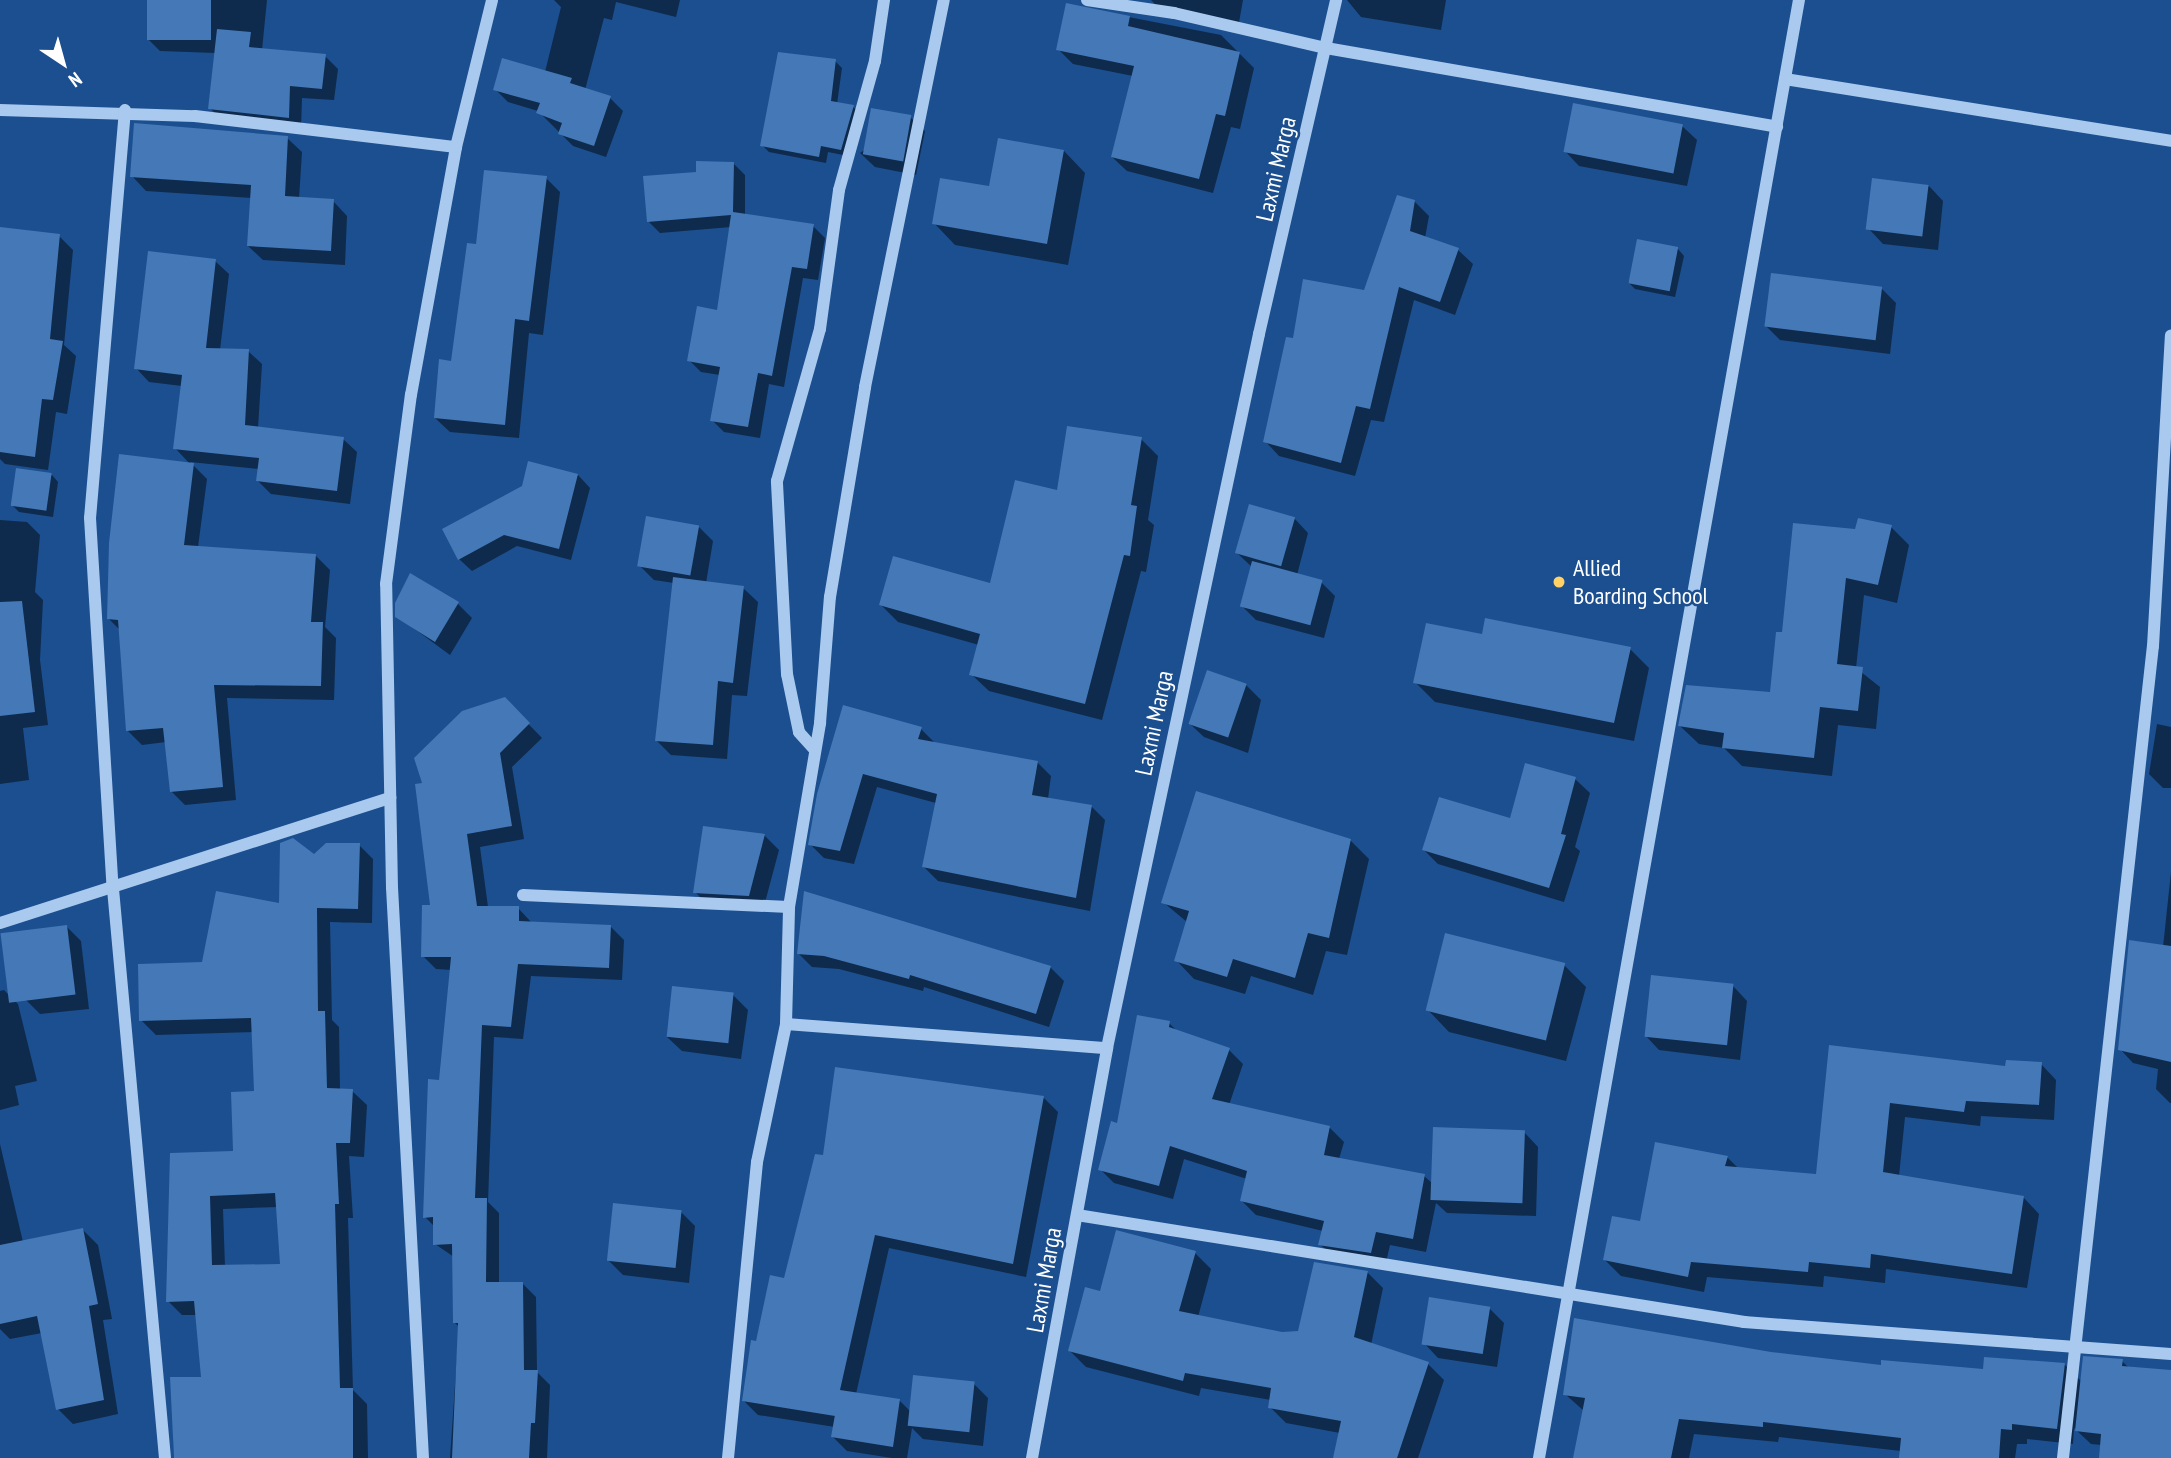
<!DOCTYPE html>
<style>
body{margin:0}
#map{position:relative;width:2171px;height:1458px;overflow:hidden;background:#1b4f8f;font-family:"PT Sans Narrow",sans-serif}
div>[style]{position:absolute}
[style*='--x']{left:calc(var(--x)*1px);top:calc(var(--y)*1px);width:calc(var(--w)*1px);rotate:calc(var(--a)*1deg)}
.shadow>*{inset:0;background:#0007}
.building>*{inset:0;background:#4478b7;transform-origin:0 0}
.minor>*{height:12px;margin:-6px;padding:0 6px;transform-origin:6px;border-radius:6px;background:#a9c9ee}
.dots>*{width:19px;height:19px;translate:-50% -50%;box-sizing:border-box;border:4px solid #1b4f8f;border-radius:50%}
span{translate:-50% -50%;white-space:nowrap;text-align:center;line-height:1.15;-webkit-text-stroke:5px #1b4f8f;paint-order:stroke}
.street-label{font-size:24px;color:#fff}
.poi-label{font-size:24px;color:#fff}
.left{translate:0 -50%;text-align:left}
.north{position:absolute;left:28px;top:28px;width:70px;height:70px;-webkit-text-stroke:5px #1b4f8f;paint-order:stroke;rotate:144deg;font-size:19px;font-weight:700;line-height:28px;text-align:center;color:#fff}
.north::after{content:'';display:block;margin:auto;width:24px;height:32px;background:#fff;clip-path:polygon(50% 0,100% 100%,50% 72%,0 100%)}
</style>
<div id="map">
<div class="shadow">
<div style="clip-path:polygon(148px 0,267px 0,262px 50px,325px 56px,338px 69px,334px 100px,302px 98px,301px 130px,223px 121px,210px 108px,216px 53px,160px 51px,148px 39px)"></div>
<div style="clip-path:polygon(554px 0,680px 0,676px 17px,616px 2px,612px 20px,604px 18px,585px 90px,610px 98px,623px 111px,606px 157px,573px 146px,538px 111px,508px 102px,495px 89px,545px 72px,561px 7px)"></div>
<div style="clip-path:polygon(1151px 0,1243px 0,1238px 28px,1164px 13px)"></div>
<div style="clip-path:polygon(1347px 0,1446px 0,1441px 30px,1361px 17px)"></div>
<div style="clip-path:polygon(1067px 5px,1221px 35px,1254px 68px,1240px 129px,1231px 127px,1213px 193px,1127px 171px,1112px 157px,1133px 76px,1073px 64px,1058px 49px)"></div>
<div style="clip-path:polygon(835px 61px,842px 68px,837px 104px,853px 107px,860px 113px,848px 156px,828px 152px,826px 163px,769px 152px,762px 145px)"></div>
<div style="clip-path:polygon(910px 117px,925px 131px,916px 175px,875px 167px,860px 153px)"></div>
<div style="clip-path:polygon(1682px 126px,1697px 140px,1687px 186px,1579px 166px,1565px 151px)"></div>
<div style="clip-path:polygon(287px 138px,302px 152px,299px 199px,333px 201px,347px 216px,345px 265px,263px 260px,248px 246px,252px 198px,146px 191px,132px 176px)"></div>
<div style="clip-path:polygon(1064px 151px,1085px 173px,1068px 265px,955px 245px,934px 223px)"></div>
<div style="clip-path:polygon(733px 163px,745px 175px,745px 216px,813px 226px,825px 238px,818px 280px,803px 278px,784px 387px,769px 384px,760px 438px,724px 432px,712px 420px,720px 375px,701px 372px,689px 360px,719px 312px,731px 227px,660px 233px,649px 222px,697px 173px)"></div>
<div style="clip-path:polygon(546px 178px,560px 192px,543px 335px,529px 333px,519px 438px,450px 432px,435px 418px,453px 362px)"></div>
<div style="clip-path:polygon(1929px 186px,1943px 201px,1938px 250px,1883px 244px,1869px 229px)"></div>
<div style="clip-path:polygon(1414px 201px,1429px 216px,1425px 238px,1458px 250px,1473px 264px,1455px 315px,1414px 300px,1384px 422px,1371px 420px,1355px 476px,1279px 456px,1265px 441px,1294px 340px,1365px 292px)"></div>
<div style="clip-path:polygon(0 229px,59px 236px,73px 250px,64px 345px,76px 356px,67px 414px,56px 412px,48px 470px,5px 464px,0 459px)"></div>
<div style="clip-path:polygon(1678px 249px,1684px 256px,1675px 297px,1635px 289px,1628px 282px)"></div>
<div style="clip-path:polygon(215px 261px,229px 274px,220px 350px,248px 351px,262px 364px,258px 428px,343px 439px,357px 452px,350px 504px,271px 494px,257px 480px,259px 469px,190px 462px,207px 479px,198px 547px,316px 556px,330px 570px,325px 627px,336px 638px,334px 700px,227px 698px,236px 800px,185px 805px,171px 791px,166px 742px,142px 745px,128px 731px,120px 630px,109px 619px,191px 465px,175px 448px,182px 386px,149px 382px,136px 368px)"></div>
<div style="clip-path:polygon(1882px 289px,1896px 303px,1890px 354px,1780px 340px,1765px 325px)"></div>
<div style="clip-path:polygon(1141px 439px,1158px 456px,1148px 520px,1154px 525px,1146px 572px,1141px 571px,1102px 720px,989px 691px,971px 674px,979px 645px,898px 622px,881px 605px,992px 586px,1058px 492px)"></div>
<div style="clip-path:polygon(52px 475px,58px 482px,53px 517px,19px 512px,12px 505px)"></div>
<div style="clip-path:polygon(578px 475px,590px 488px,571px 560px,517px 546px,472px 571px,459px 559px,523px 487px)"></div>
<div style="clip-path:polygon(1294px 518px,1308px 533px,1297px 575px,1321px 582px,1335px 596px,1324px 638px,1256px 620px,1241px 605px,1252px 567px,1237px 553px)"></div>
<div style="clip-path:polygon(0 520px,27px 522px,40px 535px,35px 592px,43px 600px,40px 660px,48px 725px,23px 728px,29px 780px,0 784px)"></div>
<div style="clip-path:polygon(698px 526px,713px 541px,706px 583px,743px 588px,758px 602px,747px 696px,732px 695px,727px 759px,671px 755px,657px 741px,674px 583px,654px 580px,640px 566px)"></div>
<div style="clip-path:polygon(1891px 527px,1909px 545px,1897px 603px,1864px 595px,1856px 668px,1880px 687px,1876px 729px,1838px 725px,1832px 776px,1742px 766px,1724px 748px,1699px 744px,1680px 726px,1771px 694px,1783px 634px,1857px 531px)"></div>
<div style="clip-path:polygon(410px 576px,458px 604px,472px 618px,450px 655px,397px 616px)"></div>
<div style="clip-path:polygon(1483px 636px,1630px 649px,1649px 668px,1634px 741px,1435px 702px,1415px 682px)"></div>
<div style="clip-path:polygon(1246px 685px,1261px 700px,1248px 753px,1204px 737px,1189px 723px)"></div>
<div style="clip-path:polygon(504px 699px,542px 738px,512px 767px,524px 839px,480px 847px,488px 907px,518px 908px,532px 923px,611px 927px,624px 940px,622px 980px,531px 976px,523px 1039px,494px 1037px,488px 1202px,499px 1213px,499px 1284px,522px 1283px,536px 1297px,537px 1372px,550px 1385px,547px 1458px,450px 1458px,459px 1327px,455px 1323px,454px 1257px,435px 1244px,435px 1227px,425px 1217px,452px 970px,436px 969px,423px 956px,432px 907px,425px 785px)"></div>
<div style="clip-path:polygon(2157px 724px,2171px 727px,2171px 788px,2163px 788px,2149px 774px)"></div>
<div style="clip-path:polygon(921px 729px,936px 744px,1037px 762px,1051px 776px,1048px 799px,1091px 806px,1105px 820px,1090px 911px,938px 881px,924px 867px,936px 803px,877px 787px,854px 864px,824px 858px,810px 844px,819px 795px)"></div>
<div style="clip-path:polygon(1575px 779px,1590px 793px,1575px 847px,1580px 851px,1564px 902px,1438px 864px,1424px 850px,1512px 821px)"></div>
<div style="clip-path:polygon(764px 835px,779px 850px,763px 910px,710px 907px,695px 892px)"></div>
<div style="clip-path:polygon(1350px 840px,1369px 859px,1347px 955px,1326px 951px,1313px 995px,1251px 976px,1245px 994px,1194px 979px,1176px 960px,1187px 922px,1163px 902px)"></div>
<div style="clip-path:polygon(evenodd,359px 845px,373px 859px,372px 923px,330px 922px,332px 1020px,339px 1027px,340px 1090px,352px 1091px,367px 1105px,364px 1157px,349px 1156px,353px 1218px,348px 1218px,353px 1390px,367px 1404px,368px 1458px,174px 1458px,172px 1379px,203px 1378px,197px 1315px,182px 1315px,168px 1301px,172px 1155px,235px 1153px,255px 1093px,254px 1032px,156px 1035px,141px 1020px,203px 964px,280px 905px,314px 857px,359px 845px,278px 1207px,282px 1266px,225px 1267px,223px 1209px,278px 1207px)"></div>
<div style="clip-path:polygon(2171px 872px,2171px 1103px,2170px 1103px,2156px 1089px,2158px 1069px,2133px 1063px,2120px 1049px,2163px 947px)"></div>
<div style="clip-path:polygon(67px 927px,81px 941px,89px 1009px,40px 1014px,26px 1000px)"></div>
<div style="clip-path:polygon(798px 953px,1050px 967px,1064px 981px,1049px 1027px,924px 987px,923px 991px,839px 969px,812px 967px)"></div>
<div style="clip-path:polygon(1564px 965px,1586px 987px,1566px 1061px,1449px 1032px,1428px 1010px)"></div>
<div style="clip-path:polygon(1733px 986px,1747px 1001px,1740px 1060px,1659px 1050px,1645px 1035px)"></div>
<div style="clip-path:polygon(4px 990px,18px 1004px,37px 1081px,15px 1086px,19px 1105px,0 1110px,0 991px)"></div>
<div style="clip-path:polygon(733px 995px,748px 1010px,741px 1059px,682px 1051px,667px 1037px)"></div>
<div style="clip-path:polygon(1169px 1023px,1179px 1033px,1229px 1050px,1243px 1064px,1229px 1105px,1330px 1128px,1344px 1142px,1339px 1159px,1424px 1176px,1433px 1184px,1524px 1132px,1538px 1147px,1536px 1216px,1447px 1213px,1436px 1203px,1426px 1252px,1390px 1245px,1385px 1267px,1334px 1258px,1320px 1244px,1323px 1231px,1256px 1215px,1242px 1201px,1247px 1179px,1184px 1159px,1173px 1199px,1114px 1183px,1100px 1169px)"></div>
<div style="clip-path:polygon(1831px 1047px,2007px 1068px,2041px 1064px,2056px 1080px,2054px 1120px,1981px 1116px,1980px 1126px,1905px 1117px,1899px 1176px,2024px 1198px,2039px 1214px,2027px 1288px,1886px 1269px,1885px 1283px,1824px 1276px,1823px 1287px,1707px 1277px,1704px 1292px,1621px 1276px,1605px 1260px,1642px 1223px,1727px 1157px,1739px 1169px,1817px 1176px)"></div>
<div style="clip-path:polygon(1044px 1098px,1058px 1112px,1026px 1277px,889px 1248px,856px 1394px,900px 1401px,910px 1411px,974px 1384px,988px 1398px,983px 1446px,923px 1439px,912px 1428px,907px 1458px,892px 1458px,847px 1451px,833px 1437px,835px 1427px,758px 1415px,744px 1401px,758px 1343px,785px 1280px,824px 1157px)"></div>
<div style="clip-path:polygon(0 1144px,23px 1242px,83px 1230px,98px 1245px,112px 1319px,103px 1320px,118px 1414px,73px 1424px,58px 1409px,42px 1333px,10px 1339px,0 1329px)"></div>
<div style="clip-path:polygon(681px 1212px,695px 1226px,689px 1283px,623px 1275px,608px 1260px)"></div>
<div style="clip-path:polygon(1195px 1253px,1211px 1269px,1198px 1317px,1282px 1334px,1299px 1333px,1367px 1272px,1383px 1288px,1371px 1345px,1428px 1364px,1444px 1380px,1418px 1458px,1335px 1458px,1340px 1433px,1286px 1423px,1270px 1407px,1271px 1400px,1201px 1388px,1199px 1396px,1086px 1367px,1070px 1351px,1101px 1293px)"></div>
<div style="clip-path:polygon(1490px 1309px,1504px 1323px,1497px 1367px,1438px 1358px,1424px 1343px)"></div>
<div style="clip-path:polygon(1770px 1354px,1882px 1367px,1985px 1371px,2064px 1364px,2082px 1382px,2122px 1361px,2129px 1368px,2171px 1371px,2171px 1458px,2101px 1458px,2102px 1445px,2091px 1444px,2074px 1428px,2073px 1444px,2027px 1439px,2027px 1444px,2017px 1444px,2015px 1458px,1901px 1458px,1901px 1451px,1779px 1437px,1778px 1442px,1694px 1434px,1689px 1458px,1575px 1458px,1584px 1411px,1565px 1394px)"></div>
</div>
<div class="building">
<div style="left:147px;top:0;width:64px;height:40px"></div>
<div style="clip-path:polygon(1066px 3px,1130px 16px,1128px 26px,1240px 52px,1225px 116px,1216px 114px,1199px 179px,1111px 157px,1134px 66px,1056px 50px)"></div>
<div style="clip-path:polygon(217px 29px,251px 32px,249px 47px,326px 54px,322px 89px,290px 86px,289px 118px,208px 109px)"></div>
<div style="clip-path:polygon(778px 52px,836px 59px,831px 101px,854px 105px,841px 150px,821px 146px,819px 157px,760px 146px)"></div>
<div style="clip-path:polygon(502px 58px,572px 78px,570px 83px,611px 96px,594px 146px,558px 134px,562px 123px,536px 113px,540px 103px,493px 90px)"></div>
<div style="left:1573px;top:103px;width:112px;height:50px;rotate:11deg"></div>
<div style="left:871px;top:108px;width:41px;height:47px;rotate:10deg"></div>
<div style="clip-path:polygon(134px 123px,288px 136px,285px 196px,334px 199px,331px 251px,247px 246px,251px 185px,130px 177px)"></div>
<div style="clip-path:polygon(998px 138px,1064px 150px,1047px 244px,932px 224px,940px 178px,989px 186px)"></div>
<div style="clip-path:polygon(696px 161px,734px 162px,733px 212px,814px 224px,807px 269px,792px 267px,772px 376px,758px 373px,748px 427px,710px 421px,720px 367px,687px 361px,697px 306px,717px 310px,731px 215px,647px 222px,643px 176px,696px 172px)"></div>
<div style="clip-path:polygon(484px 170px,547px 176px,529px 321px,515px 319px,505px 425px,434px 418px,439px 359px,451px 361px,467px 243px,476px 244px)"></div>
<div style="left:1872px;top:178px;width:57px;height:52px;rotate:7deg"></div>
<div style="clip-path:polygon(1397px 195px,1415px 200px,1410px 231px,1459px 248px,1440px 302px,1399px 287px,1370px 409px,1356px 406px,1341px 463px,1263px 442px,1286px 337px,1293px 338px,1303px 279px,1364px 290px)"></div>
<div style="clip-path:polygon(0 227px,60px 234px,50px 339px,63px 341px,53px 400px,42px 399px,35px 457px,0 452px)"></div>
<div style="left:1637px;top:239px;width:42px;height:45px;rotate:11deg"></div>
<div style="clip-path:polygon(148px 251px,216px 259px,206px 348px,249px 349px,245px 425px,344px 437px,337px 491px,256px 481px,259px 458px,173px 449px,182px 375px,134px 369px)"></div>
<div style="left:1771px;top:273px;width:112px;height:54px;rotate:7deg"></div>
<div style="clip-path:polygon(1067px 426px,1142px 437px,1131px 505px,1137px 506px,1130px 556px,1124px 555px,1085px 704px,969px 675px,980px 634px,879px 605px,893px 556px,990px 583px,1015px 480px,1057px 490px)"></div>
<div style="clip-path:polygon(119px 454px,194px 463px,184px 545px,316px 554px,311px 622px,323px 622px,321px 686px,214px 685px,223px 787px,170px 792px,163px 728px,126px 731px,118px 620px,107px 619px,109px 543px)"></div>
<div style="clip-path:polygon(528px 461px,578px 474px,559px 549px,504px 535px,458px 560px,442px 529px,522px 486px)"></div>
<div style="left:16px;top:468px;width:36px;height:38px;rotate:8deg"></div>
<div style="left:1249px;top:504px;width:48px;height:51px;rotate:16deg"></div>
<div style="left:646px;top:516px;width:54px;height:51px;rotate:10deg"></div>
<div style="clip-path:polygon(1858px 518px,1892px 525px,1878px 585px,1846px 578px,1837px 664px,1863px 667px,1858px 711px,1820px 707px,1814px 758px,1722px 748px,1724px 733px,1678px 726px,1686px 685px,1770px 692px,1776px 632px,1782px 632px,1793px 523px,1855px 529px)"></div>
<div style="left:1252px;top:561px;width:73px;height:47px;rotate:15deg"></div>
<div style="clip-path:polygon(410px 573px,459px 602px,435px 642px,395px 617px,395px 603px)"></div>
<div style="clip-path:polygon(673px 577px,744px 586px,733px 683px,718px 681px,713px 745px,655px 741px)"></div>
<div style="clip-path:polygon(22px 601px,35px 712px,0 716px,0 602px)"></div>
<div style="clip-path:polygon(1485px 618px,1631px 647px,1614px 723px,1413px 683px,1426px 623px,1482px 634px)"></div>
<div style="left:1207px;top:670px;width:42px;height:57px;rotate:19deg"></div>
<div style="clip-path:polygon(505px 697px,530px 723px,500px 753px,512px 826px,467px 834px,477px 906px,519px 906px,519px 921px,611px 925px,609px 968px,518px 964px,511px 1027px,482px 1025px,475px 1198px,487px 1198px,486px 1282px,523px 1282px,524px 1370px,538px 1370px,535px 1423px,531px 1423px,529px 1458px,452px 1458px,458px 1323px,453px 1323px,452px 1244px,433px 1245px,433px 1217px,423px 1218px,428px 1079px,439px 1080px,451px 957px,421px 957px,422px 905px,430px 905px,415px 784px,422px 783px,414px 758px,462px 711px)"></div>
<div style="clip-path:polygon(843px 705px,922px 727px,918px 739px,1038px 761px,1032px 795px,1092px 805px,1076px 898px,922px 867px,937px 794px,863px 774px,840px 851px,808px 845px,817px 794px)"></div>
<div style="clip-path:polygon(1525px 763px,1576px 777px,1561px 834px,1566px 835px,1549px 888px,1422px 850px,1439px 797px,1510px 818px)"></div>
<div style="clip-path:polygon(1196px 791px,1351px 839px,1329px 938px,1308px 933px,1295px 978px,1233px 959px,1227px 977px,1174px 961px,1189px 911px,1161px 903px)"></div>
<div style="clip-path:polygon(703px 826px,765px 834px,749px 896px,693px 893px)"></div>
<div style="clip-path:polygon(evenodd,293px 838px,314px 854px,326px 843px,360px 843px,358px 909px,317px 908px,318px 1011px,325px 1011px,327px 1088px,353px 1089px,350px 1143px,336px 1143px,339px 1204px,335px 1204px,340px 1388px,353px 1388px,353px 1458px,174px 1458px,170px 1377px,201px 1377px,194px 1301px,166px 1302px,170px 1153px,233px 1151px,231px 1092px,254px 1091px,251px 1018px,139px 1021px,138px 964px,202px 962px,216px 891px,279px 903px,280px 843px,293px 838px,275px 1193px,280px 1264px,212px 1265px,210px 1196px,275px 1193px)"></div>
<div style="clip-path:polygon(804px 891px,1051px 966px,1036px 1014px,910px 975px,909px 979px,824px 956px,797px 954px)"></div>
<div style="left:67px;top:925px;width:70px;height:67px;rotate:83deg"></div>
<div style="left:1445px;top:933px;width:124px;height:80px;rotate:14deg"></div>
<div style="clip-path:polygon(2129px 940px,2171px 946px,2171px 1062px,2118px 1050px)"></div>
<div style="left:1651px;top:975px;width:83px;height:62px;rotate:6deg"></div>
<div style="left:672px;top:986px;width:62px;height:51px;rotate:6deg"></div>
<div style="clip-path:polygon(1137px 1015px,1170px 1021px,1169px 1027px,1230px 1048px,1212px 1099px,1330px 1126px,1324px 1155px,1425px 1174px,1413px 1239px,1376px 1232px,1371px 1253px,1318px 1245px,1324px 1221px,1240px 1201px,1247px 1171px,1170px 1146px,1159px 1186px,1098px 1170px,1111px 1121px,1117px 1123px)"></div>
<div style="clip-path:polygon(1829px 1045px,2005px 1066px,2006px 1060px,2042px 1062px,2039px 1105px,1966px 1101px,1964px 1112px,1890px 1103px,1883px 1172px,2024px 1196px,2012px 1274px,1871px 1254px,1870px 1268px,1809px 1262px,1808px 1272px,1691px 1262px,1688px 1277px,1603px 1260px,1612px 1216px,1640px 1221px,1655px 1142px,1728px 1156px,1725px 1166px,1816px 1174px)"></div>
<div style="clip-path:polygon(835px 1067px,1044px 1096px,1013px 1264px,875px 1235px,840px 1390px,900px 1399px,893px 1447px,831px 1437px,836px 1409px,835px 1416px,742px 1401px,751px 1340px,756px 1341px,770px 1275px,784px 1278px,815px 1154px,823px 1155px)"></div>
<div style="left:1433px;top:1127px;width:92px;height:73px;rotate:2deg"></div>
<div style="left:613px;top:1203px;width:69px;height:58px;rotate:6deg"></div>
<div style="clip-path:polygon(83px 1228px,98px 1304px,89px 1306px,104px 1400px,56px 1410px,37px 1316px,0 1324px,0 1245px)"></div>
<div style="clip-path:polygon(1116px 1230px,1196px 1251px,1179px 1311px,1282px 1332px,1298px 1331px,1314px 1262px,1368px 1271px,1354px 1337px,1429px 1362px,1397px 1458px,1333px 1458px,1341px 1421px,1268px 1408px,1271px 1388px,1185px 1373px,1183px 1381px,1068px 1351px,1085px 1287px,1100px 1291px)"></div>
<div style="left:1429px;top:1297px;width:62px;height:48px;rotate:9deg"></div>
<div style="clip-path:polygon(1574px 1318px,1771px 1352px,1881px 1365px,1881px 1360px,1983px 1369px,1984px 1357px,2065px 1363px,2057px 1429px,2012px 1424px,2012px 1430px,2001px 1429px,1999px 1458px,1899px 1458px,1901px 1438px,1763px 1422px,1763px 1427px,1679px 1419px,1671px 1458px,1573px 1458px,1585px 1398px,1563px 1395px)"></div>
<div style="clip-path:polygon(2083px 1356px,2123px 1359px,2122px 1366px,2171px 1370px,2171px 1458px,2099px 1458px,2101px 1434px,2075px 1431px)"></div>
<div style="left:913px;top:1375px;width:62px;height:51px;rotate:6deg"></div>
</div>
<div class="minor">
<div style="--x:1087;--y:0;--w:88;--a:8.5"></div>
<div style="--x:1174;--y:13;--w:156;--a:13"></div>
<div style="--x:1326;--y:48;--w:458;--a:9.9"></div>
<div style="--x:1785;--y:79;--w:391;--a:9.1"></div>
<div style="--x:0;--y:110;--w:195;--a:1.8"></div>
<div style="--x:195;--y:116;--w:263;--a:6.8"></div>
<div style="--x:125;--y:110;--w:409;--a:94.9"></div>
<div style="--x:90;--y:518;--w:372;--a:86.5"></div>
<div style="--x:113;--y:889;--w:571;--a:84.78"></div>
<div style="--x:815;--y:750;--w:24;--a:-132"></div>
<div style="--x:799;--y:732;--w:59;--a:-101.7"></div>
<div style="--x:787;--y:674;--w:193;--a:-93"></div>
<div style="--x:777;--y:481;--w:158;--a:-74.2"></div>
<div style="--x:820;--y:329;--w:140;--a:-82.2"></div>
<div style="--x:839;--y:190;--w:134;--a:-74.4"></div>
<div style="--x:875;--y:61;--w:62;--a:-81.6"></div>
<div style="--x:523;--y:895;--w:266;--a:2.6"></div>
<div style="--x:0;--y:923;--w:410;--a:-17.8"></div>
<div style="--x:786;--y:1024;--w:322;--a:4.3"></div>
<div style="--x:1077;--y:1215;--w:676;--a:9.11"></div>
<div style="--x:1744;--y:1322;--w:428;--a:4.3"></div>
<div style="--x:423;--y:1458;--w:571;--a:-93.11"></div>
<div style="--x:392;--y:888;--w:304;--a:-91.1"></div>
<div style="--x:386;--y:584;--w:191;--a:-82.5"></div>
<div style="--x:411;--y:395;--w:252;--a:-79.7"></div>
<div style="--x:456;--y:147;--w:151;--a:-76.2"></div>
<div style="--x:728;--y:1458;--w:297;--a:-84.4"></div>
<div style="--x:757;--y:1162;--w:141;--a:-78.1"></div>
<div style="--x:786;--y:1024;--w:117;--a:-88.5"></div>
<div style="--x:789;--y:907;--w:187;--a:-80.4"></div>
<div style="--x:820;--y:723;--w:126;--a:-85.5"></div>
<div style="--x:830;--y:597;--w:213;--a:-80.5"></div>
<div style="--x:865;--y:387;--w:395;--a:-78.5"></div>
<div style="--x:1032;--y:1458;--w:417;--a:-79.6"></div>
<div style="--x:1107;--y:1048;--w:730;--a:-77.98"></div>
<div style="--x:1259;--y:334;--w:343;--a:-77"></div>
<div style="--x:1539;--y:1458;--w:1481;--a:-79.89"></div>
<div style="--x:2063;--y:1458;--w:817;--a:-83.68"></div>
<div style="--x:2153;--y:646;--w:311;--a:-86.7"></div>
</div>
<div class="dots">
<div style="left:1559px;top:582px;background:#ffd166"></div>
</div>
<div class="street-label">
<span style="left:1276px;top:169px;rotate:-77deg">Laxmi Marga</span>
<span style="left:1154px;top:723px;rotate:-78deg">Laxmi Marga</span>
<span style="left:1044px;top:1280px;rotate:-80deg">Laxmi Marga</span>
</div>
<div class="poi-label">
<span class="left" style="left:1573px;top:582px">Allied<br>Boarding School</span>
</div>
<div class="north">N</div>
</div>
